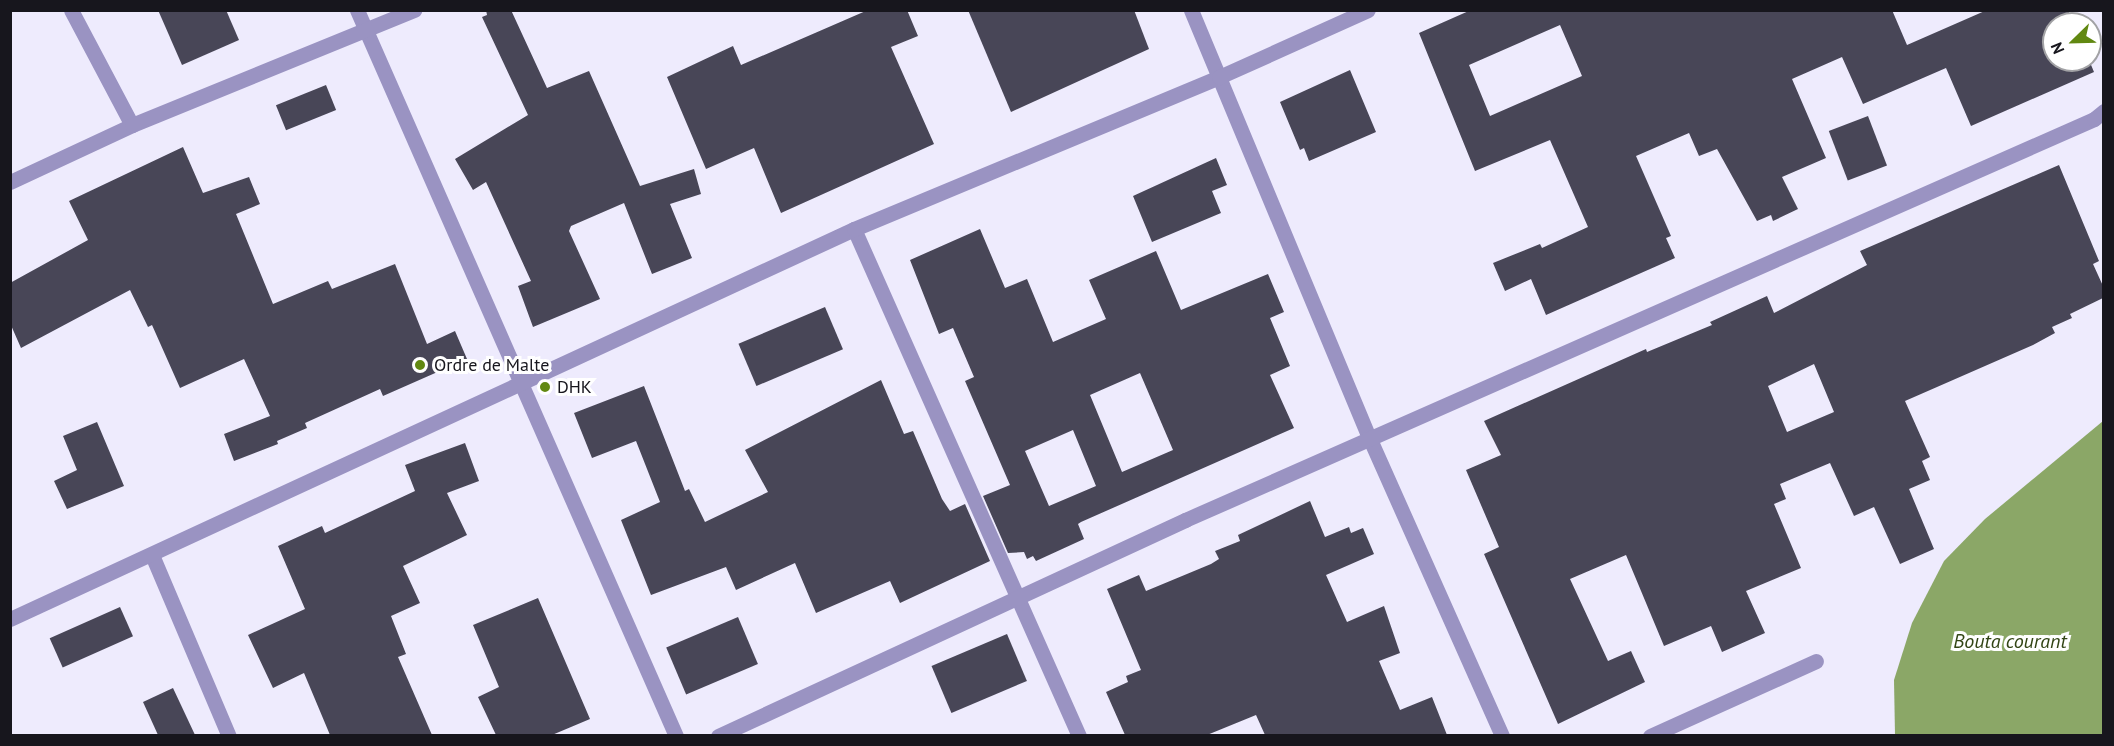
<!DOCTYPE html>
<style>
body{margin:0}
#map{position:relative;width:2114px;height:746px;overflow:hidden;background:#eeebfd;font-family:"PT Sans",sans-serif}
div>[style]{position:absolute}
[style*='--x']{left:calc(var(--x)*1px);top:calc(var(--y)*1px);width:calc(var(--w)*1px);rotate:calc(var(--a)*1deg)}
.water>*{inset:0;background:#8ba767}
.building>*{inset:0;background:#484657;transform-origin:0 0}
.minor>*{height:15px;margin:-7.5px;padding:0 7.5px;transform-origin:7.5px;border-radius:7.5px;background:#9a93c2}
.dots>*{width:16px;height:16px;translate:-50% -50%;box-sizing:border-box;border:3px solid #fff;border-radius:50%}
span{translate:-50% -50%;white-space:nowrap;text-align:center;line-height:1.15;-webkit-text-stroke:6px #fff;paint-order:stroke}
.poi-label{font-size:18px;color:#17161d}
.left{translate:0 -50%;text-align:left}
.water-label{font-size:20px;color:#324515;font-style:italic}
.frame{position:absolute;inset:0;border:12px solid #17161d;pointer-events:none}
.north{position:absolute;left:2042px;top:12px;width:60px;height:60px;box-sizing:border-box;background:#fff;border:2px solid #a2a2a5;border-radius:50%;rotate:247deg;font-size:16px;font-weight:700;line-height:24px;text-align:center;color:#17161d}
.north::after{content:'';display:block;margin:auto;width:21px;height:27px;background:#618811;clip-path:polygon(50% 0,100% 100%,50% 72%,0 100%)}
</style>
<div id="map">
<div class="water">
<div style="clip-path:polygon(2103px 421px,2103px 735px,1895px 735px,1894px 680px,1912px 623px,1944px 561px,1985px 519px)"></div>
</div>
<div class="building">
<div style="clip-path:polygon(158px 10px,226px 10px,239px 40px,182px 65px)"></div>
<div style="clip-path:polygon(486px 10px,511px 10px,547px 88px,589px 71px,640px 186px,694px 169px,701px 194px,670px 204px,692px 258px,652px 274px,624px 203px,571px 226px,569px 231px,600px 299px,533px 327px,518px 286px,531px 281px,486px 182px,473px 190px,455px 159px,528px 115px,482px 17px,487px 15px)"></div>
<div style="clip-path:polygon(868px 10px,907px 10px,918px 36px,891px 47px,934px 144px,781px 213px,754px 148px,706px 169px,667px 77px,733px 46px,741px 65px)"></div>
<div style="clip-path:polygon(968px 10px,1134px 10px,1149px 49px,1011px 112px)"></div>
<div style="clip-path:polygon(evenodd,1471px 10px,1892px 10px,1907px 45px,1987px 10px,2068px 10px,2074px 24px,2054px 24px,2054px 60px,2089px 60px,2094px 72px,1971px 126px,1946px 68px,1863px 104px,1842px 57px,1792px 79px,1826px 158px,1782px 177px,1798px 209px,1773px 221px,1771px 215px,1757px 221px,1717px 149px,1699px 156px,1689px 133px,1636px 156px,1671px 236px,1666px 238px,1675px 258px,1546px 315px,1531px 279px,1505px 291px,1493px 263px,1540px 244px,1542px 248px,1588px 227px,1550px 140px,1475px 171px,1419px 33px,1471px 10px,1560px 25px,1582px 76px,1490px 116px,1469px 65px,1560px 25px)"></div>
<div style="clip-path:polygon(1350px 70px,1376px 132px,1309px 161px,1304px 148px,1300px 150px,1280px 102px)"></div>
<div style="left:326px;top:85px;width:27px;height:54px;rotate:68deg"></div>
<div style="left:1868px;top:116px;width:53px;height:42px;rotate:69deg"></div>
<div style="clip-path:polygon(183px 147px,203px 193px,249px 177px,260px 204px,236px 214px,273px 304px,328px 281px,332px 289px,395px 264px,427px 344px,455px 331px,467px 359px,383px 396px,380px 389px,305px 423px,307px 428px,277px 441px,278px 444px,234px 461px,224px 434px,270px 416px,244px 359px,180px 388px,152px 325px,148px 327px,130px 290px,21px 348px,10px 323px,10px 283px,88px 240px,69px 201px)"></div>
<div style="clip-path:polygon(1216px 158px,1227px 185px,1212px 191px,1221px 213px,1152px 242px,1133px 196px)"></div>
<div style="clip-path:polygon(evenodd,2059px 165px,2099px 261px,2093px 264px,2103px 286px,2103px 298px,2070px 314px,2072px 318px,2052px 327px,2055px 333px,2033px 345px,1905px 401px,1930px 457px,1922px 461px,1930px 480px,1909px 489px,1934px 549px,1900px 564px,1874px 507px,1854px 516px,1830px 463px,1780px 484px,1786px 499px,1774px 504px,1801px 568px,1746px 591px,1765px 633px,1722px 652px,1711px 626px,1664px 646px,1626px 555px,1570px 579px,1608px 661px,1631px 651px,1645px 682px,1558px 724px,1484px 554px,1499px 547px,1466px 470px,1501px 455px,1484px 421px,1646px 349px,1647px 352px,1712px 325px,1710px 322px,1767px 296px,1774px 313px,1867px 265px,1860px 251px,2059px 165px,1814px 364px,1834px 412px,1787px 432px,1768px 386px,1814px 364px)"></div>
<div style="clip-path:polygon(evenodd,980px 229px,1005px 288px,1027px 279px,1053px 342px,1106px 319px,1089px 280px,1156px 251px,1181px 310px,1268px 274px,1284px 312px,1270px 318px,1290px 366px,1270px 375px,1294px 428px,1081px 522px,1078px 524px,1084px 539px,1036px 561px,1033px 556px,1027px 559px,1024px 552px,1008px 553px,983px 496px,1010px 485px,965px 381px,974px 377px,953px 328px,939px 334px,910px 260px,980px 229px,1140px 373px,1173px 450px,1122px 472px,1090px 395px,1140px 373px,980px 229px,1073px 430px,1096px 486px,1049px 506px,1025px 451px,1073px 430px)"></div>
<div style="left:825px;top:307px;width:46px;height:94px;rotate:67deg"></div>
<div style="clip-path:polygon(881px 380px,904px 434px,913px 431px,942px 499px,950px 511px,965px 504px,990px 561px,900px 603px,890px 581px,816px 613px,795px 563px,736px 590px,726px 567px,651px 595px,621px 520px,660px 502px,636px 441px,592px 458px,574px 413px,644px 386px,685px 491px,689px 489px,705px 522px,768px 492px,745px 450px)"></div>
<div style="clip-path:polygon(97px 422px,124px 486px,67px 509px,54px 481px,77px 470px,63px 436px)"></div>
<div style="clip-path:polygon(465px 443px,479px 481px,447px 493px,467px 535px,403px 566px,420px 603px,391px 616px,406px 654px,398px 657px,432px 735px,330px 735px,304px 673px,273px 688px,248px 635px,305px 609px,278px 546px,322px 526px,325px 533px,415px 491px,405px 465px)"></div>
<div style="clip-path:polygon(1310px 501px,1325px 537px,1349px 527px,1351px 533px,1363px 528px,1374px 554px,1326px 575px,1347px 622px,1384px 606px,1400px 653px,1379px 661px,1400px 710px,1432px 697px,1447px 735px,1265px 735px,1256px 715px,1207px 735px,1125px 735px,1106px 692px,1128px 682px,1126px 676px,1141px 670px,1107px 589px,1139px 575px,1146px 591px,1211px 564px,1219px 559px,1215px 551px,1240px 541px,1238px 535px)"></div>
<div style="clip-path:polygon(538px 598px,590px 719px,552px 735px,496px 735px,478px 697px,499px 687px,473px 625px)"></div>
<div style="left:120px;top:607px;width:32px;height:77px;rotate:66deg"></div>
<div style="left:738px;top:617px;width:51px;height:78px;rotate:67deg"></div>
<div style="left:1007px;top:634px;width:51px;height:82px;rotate:67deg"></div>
<div style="clip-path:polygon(173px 688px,195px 735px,158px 735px,143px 702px)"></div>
</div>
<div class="minor">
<div style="--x:71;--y:10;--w:130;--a:62.1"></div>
<div style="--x:357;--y:10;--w:793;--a:66.28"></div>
<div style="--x:1191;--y:10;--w:463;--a:67.4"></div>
<div style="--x:1369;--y:437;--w:327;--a:66"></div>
<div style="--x:10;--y:182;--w:135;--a:-25"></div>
<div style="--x:132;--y:125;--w:305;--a:-22.2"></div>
<div style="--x:854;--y:229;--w:555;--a:66.07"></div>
<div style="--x:152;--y:555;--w:197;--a:67"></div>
<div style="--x:10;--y:619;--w:930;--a:-24.8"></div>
<div style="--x:854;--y:229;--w:395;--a:-22.6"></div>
<div style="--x:1219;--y:77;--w:163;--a:-24.2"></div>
<div style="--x:718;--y:736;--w:515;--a:-24.82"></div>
<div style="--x:1185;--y:520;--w:994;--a:-23.8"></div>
<div style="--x:2094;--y:119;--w:13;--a:-39"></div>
<div style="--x:1650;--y:736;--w:182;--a:-24.3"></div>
</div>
<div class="dots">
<div style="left:420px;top:365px;background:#618811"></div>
<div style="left:545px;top:387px;background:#618811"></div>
</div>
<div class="poi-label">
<span class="left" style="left:434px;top:365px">Ordre de Malte</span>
<span class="left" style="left:557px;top:387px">DHK</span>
</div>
<div class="water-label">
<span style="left:2010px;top:641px">Bouta courant</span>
</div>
<div class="frame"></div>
<div class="north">N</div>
</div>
